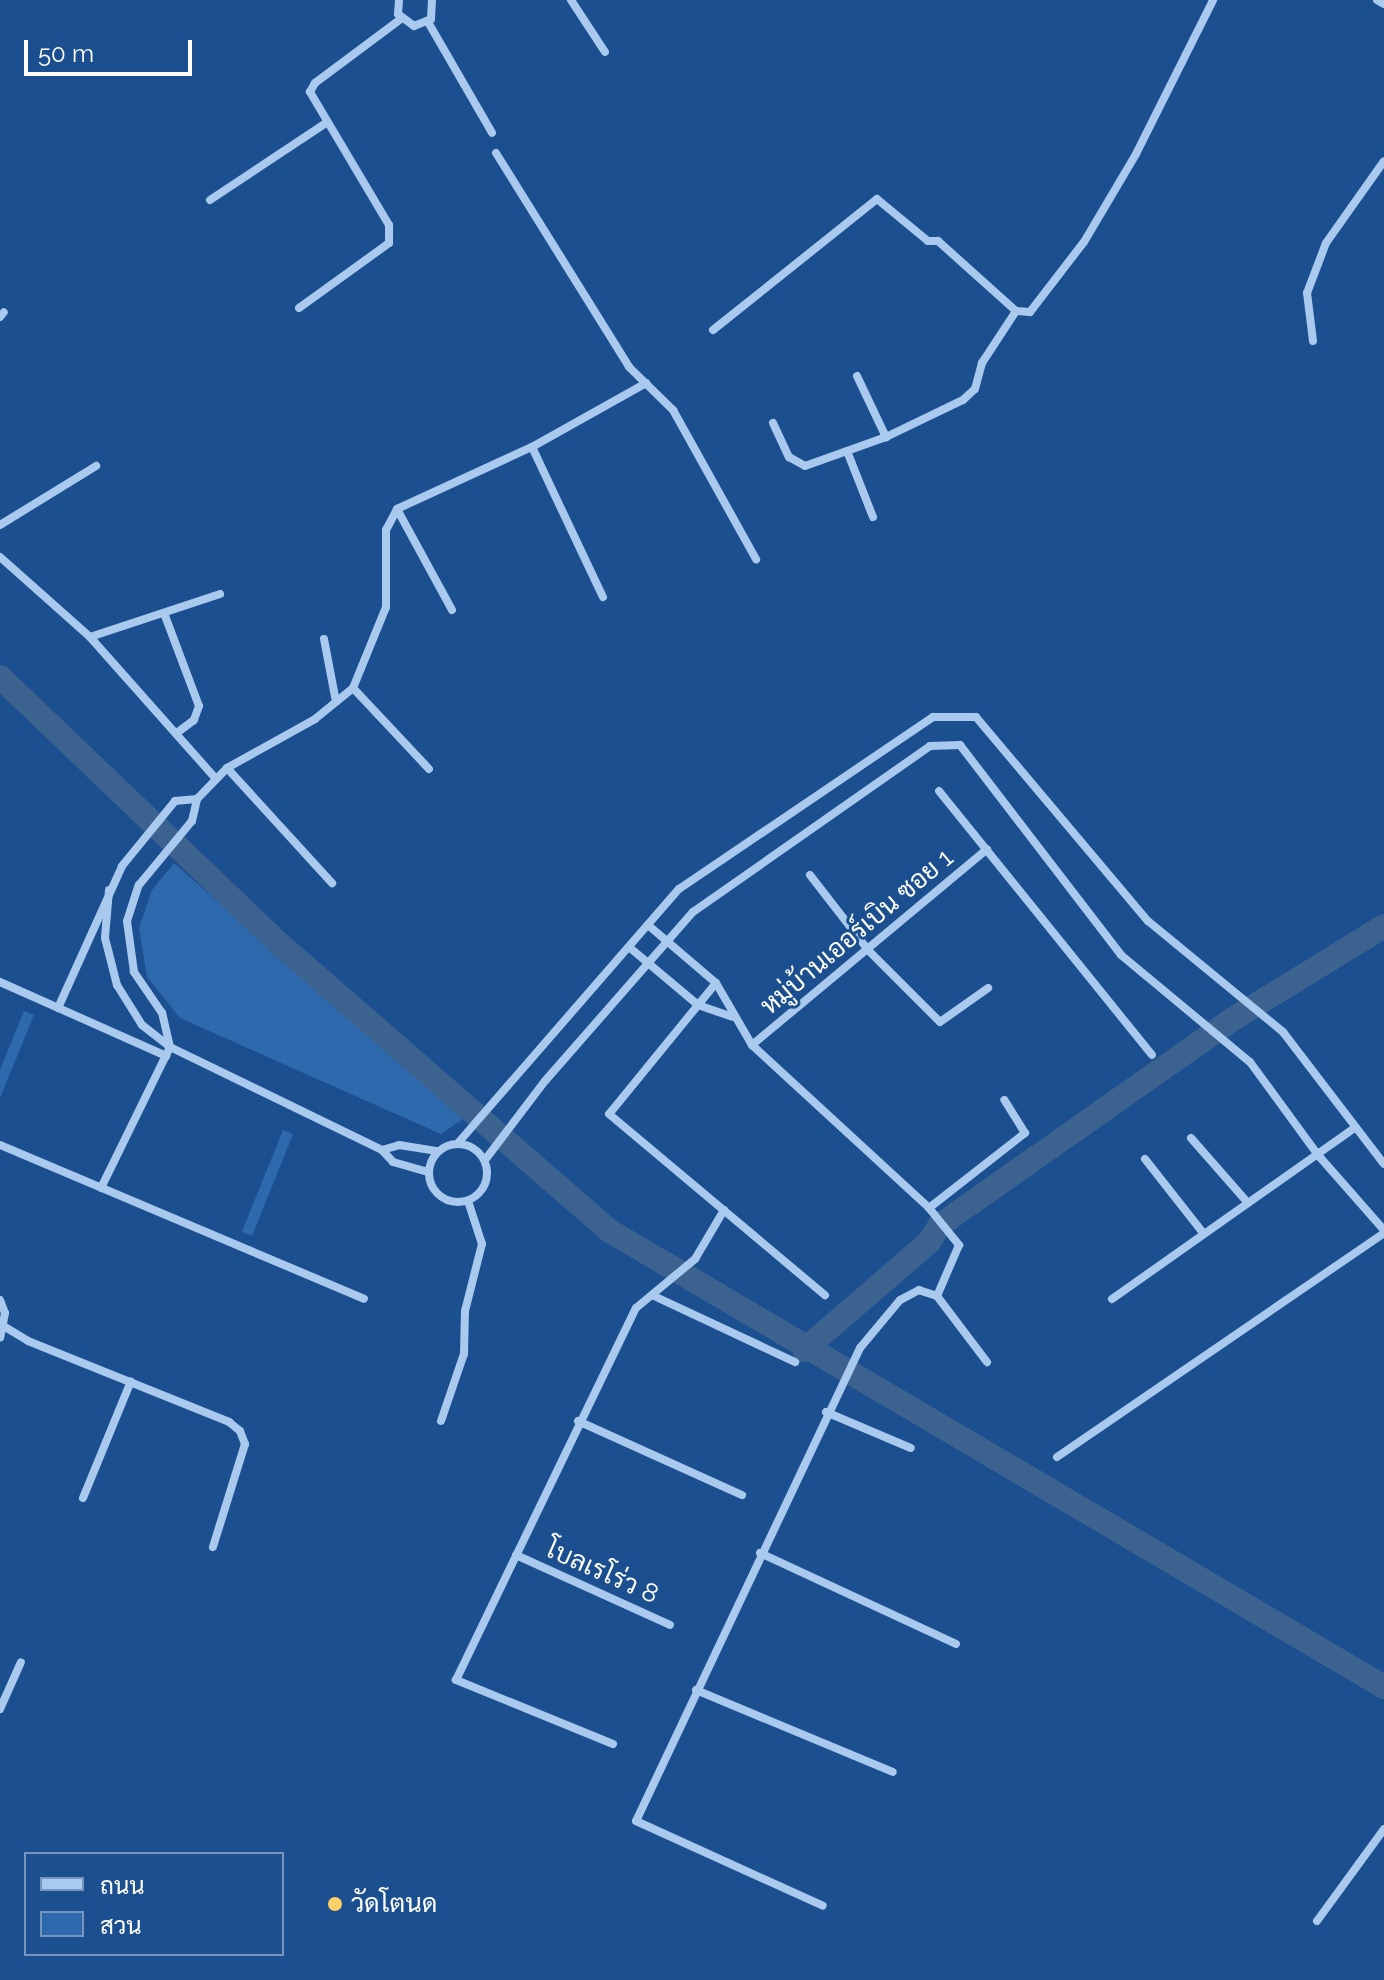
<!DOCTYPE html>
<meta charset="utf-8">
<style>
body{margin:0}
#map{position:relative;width:1384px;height:1980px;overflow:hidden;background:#1b4f8f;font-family:Raleway,Sarabun,sans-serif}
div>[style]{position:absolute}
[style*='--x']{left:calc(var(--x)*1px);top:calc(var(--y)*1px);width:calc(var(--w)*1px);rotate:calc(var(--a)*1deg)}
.green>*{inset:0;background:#2e69ad;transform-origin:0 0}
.canal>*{height:24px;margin:-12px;padding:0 12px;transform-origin:12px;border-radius:12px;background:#3c6290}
.minor>*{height:8px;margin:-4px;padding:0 4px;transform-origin:4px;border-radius:4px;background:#a9c9ee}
.minor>.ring{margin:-4px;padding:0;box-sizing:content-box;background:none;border:8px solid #a9c9ee;border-radius:50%}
.dots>*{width:22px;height:22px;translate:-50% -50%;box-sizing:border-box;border:4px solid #1b4f8f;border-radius:50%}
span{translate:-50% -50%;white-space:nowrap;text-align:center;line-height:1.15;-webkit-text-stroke:6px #1b4f8f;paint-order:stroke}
.street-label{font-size:26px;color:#fff}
.poi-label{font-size:26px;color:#fff}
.left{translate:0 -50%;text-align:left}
.legend{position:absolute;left:24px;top:1852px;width:260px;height:104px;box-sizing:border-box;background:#1b4f8f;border:2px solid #7695bc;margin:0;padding:10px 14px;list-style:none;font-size:24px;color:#fff}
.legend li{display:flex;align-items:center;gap:16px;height:40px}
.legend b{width:40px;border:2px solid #7695bc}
.scale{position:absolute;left:24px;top:40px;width:168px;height:36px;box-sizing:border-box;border:4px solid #fff;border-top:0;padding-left:10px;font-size:24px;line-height:28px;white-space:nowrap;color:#fff;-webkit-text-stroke:6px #1b4f8f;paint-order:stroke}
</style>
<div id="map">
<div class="green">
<div style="clip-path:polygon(174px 863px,463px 1119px,441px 1134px,180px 1018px,147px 977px,139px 928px,152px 890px)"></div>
<div style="clip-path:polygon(24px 1011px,34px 1015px,0 1098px,0 1070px)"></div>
<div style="left:283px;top:1130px;width:11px;height:110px;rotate:22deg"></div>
</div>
<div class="canal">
<div style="--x:0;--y:677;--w:391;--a:43.7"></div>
<div style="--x:283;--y:947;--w:431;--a:41"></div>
<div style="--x:608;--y:1230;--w:901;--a:30.49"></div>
<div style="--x:804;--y:1350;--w:165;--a:-40.8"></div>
<div style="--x:929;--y:1242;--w:20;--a:-57"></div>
<div style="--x:940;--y:1225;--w:358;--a:-35.1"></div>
<div style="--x:1233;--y:1019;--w:177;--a:-31.6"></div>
</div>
<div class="minor">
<div style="--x:399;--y:0;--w:14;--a:94"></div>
<div style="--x:398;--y:14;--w:20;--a:37"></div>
<div style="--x:414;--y:26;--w:18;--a:-22"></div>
<div style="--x:431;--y:19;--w:19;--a:-87"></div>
<div style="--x:571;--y:0;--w:62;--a:56.8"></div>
<div style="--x:1377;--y:0;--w:8;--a:30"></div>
<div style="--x:428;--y:22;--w:128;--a:60"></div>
<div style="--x:496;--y:153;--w:252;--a:58.1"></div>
<div style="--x:629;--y:367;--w:62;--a:44.3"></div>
<div style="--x:673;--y:410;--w:171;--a:60.9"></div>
<div style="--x:210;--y:200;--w:139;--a:-33.6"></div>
<div style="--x:299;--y:308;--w:111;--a:-35.8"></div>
<div style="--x:389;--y:243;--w:18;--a:-90"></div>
<div style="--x:389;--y:225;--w:155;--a:-120.7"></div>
<div style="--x:310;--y:92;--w:10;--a:-61"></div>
<div style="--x:315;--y:83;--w:107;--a:-36.7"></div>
<div style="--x:0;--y:317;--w:6;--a:-51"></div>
<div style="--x:713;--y:330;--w:210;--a:-38.6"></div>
<div style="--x:877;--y:199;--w:66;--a:39.5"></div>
<div style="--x:928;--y:241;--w:10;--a:0"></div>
<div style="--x:938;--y:241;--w:105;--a:41.9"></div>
<div style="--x:1016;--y:311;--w:14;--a:4"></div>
<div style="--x:1030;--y:312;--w:88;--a:-52.4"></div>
<div style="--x:1084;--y:242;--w:102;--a:-59.4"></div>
<div style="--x:1136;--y:154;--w:172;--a:-63.4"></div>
<div style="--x:1313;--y:341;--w:48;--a:-97.1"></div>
<div style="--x:1307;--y:293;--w:53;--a:-69.2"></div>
<div style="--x:1326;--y:243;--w:100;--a:-54.7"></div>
<div style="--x:857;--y:376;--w:68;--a:64.6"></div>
<div style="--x:773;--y:423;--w:38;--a:65"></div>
<div style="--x:789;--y:457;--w:18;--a:29"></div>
<div style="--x:805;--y:466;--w:86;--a:-19.7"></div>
<div style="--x:886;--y:437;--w:85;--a:-25.7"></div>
<div style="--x:963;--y:400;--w:16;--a:-43"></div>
<div style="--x:975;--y:389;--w:27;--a:-75"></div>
<div style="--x:982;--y:363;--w:62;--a:-56.8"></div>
<div style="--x:532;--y:447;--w:166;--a:64.7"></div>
<div style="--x:847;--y:451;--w:71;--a:68.5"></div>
<div style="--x:397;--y:509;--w:115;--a:61.4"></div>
<div style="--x:0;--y:525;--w:113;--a:-31.6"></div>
<div style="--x:0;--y:557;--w:120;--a:41.6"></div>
<div style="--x:90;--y:637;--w:190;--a:48.4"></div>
<div style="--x:164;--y:613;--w:99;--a:69.4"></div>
<div style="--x:199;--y:706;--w:15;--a:110"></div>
<div style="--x:194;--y:720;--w:20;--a:143"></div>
<div style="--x:90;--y:637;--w:137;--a:-18.3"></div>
<div style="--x:324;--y:639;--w:64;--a:79.2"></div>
<div style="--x:353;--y:688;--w:111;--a:46.8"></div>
<div style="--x:227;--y:768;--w:156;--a:47.6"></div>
<div style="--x:939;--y:791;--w:339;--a:51.1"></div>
<div style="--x:810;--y:875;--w:96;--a:52.2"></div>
<div style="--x:869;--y:951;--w:100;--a:45"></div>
<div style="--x:940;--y:1022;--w:59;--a:-35.3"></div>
<div style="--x:109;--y:890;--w:48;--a:94.8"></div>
<div style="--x:105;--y:938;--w:49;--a:75.7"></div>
<div style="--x:117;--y:985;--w:47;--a:58"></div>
<div style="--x:142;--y:1025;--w:36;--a:38"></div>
<div style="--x:170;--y:1047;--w:236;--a:25.9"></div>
<div style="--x:382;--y:1150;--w:16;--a:47"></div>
<div style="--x:393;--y:1162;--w:37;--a:16"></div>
<div style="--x:648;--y:925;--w:89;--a:40.5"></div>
<div style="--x:716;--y:983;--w:72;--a:59.9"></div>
<div style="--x:752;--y:1045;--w:241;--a:42.6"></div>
<div style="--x:929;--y:1208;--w:48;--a:51"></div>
<div style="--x:959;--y:1245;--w:56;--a:113.3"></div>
<div style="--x:937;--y:1296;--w:19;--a:-162"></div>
<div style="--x:919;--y:1290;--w:21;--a:152"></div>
<div style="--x:900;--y:1300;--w:62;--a:129.8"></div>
<div style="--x:860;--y:1348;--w:523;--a:115.34"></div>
<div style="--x:636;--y:1821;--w:205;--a:24.4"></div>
<div style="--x:629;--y:947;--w:90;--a:40"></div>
<div style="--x:698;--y:1005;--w:36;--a:19"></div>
<div style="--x:0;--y:982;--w:182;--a:24"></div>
<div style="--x:716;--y:983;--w:169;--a:129.2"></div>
<div style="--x:609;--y:1114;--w:282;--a:40"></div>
<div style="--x:58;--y:1008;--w:156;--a:-65.7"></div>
<div style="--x:122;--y:866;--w:84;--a:-50.8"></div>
<div style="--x:175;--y:801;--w:22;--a:-5"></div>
<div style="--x:752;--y:1045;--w:306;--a:-39.8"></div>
<div style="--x:1191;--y:1138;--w:86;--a:48.8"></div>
<div style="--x:458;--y:1143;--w:337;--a:-49"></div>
<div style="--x:679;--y:889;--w:307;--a:-34.1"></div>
<div style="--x:933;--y:717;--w:43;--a:0"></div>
<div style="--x:976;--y:717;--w:267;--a:49.9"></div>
<div style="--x:1148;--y:921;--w:175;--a:39.4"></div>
<div style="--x:1283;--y:1032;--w:166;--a:52.6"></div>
<div class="ring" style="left:429px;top:1144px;width:50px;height:50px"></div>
<div style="--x:0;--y:1145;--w:395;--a:22.9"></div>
<div style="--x:382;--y:1150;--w:18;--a:-16"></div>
<div style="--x:399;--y:1145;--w:39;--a:9"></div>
<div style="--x:1145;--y:1159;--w:95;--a:51.8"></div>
<div style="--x:485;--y:1160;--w:99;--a:-52.8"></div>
<div style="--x:545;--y:1081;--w:225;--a:-48.8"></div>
<div style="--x:693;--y:912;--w:289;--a:-35"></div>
<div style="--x:930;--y:746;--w:30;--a:-2"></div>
<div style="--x:960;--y:745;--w:265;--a:52.5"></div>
<div style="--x:1121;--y:955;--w:168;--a:39.7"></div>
<div style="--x:1250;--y:1062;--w:115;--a:53.8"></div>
<div style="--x:1318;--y:1155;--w:100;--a:48.7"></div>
<div style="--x:101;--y:1188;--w:157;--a:-63.9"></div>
<div style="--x:170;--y:1047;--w:35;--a:-103"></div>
<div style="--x:162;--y:1013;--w:50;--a:-124.3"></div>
<div style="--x:134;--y:972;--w:51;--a:-97.8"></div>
<div style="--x:127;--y:921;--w:38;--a:-72"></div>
<div style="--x:139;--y:885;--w:83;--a:-50.4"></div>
<div style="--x:192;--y:821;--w:23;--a:-77"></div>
<div style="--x:197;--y:799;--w:43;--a:-45.9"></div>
<div style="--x:227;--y:768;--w:101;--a:-29.1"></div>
<div style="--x:315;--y:719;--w:49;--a:-39.2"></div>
<div style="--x:353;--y:688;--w:87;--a:-67.8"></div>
<div style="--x:386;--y:607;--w:77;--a:-90"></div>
<div style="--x:386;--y:530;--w:24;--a:-62"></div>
<div style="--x:397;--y:509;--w:149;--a:-24.7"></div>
<div style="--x:532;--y:447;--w:131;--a:-29.3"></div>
<div style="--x:929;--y:1208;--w:122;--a:-38"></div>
<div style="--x:1025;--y:1133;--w:39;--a:-122"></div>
<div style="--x:654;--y:1296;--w:156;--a:25.1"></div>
<div style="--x:937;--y:1296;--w:83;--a:52.9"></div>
<div style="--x:1112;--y:1299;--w:295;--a:-35.2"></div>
<div style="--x:0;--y:1300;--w:14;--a:69"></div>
<div style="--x:5;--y:1313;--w:25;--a:101"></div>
<div style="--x:5;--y:1327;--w:27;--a:31"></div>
<div style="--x:28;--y:1341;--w:217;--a:21.9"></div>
<div style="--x:229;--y:1422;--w:14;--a:39"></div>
<div style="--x:240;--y:1431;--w:14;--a:69"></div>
<div style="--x:245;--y:1444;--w:108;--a:107.3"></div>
<div style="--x:826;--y:1412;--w:92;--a:23"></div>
<div style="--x:441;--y:1421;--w:71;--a:-71.1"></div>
<div style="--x:464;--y:1354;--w:43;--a:-88.7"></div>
<div style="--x:465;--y:1311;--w:69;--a:-75.8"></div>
<div style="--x:482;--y:1244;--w:45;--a:-108"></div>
<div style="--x:578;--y:1421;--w:180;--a:24.3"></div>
<div style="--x:1057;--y:1457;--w:396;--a:-34.4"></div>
<div style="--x:83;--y:1498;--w:126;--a:-67.7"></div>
<div style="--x:760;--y:1553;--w:216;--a:24.9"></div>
<div style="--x:516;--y:1555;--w:169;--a:24.4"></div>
<div style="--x:696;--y:1690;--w:213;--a:22.6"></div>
<div style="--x:0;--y:1709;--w:51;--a:-65.9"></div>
<div style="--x:613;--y:1744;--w:170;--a:-157.8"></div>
<div style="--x:456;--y:1680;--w:413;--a:-64.2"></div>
<div style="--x:636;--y:1308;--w:77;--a:-39.7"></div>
<div style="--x:695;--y:1259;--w:57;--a:-59.4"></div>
<div style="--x:1317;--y:1921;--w:114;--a:-53.9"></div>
</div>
<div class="dots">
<div style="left:335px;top:1904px;background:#ffd166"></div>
</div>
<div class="street-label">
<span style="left:857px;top:932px;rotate:-40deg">หมู่บ้านเออร์เบิน ซอย 1</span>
<span style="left:602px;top:1572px;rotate:24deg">โบลเรโร่ว 8</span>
</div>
<div class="poi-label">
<span class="left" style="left:351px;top:1904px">วัดโตนด</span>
</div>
<ul class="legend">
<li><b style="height:10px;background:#a9c9ee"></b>ถนน</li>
<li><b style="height:22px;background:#2e69ad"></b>สวน</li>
</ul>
<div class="scale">50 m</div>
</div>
